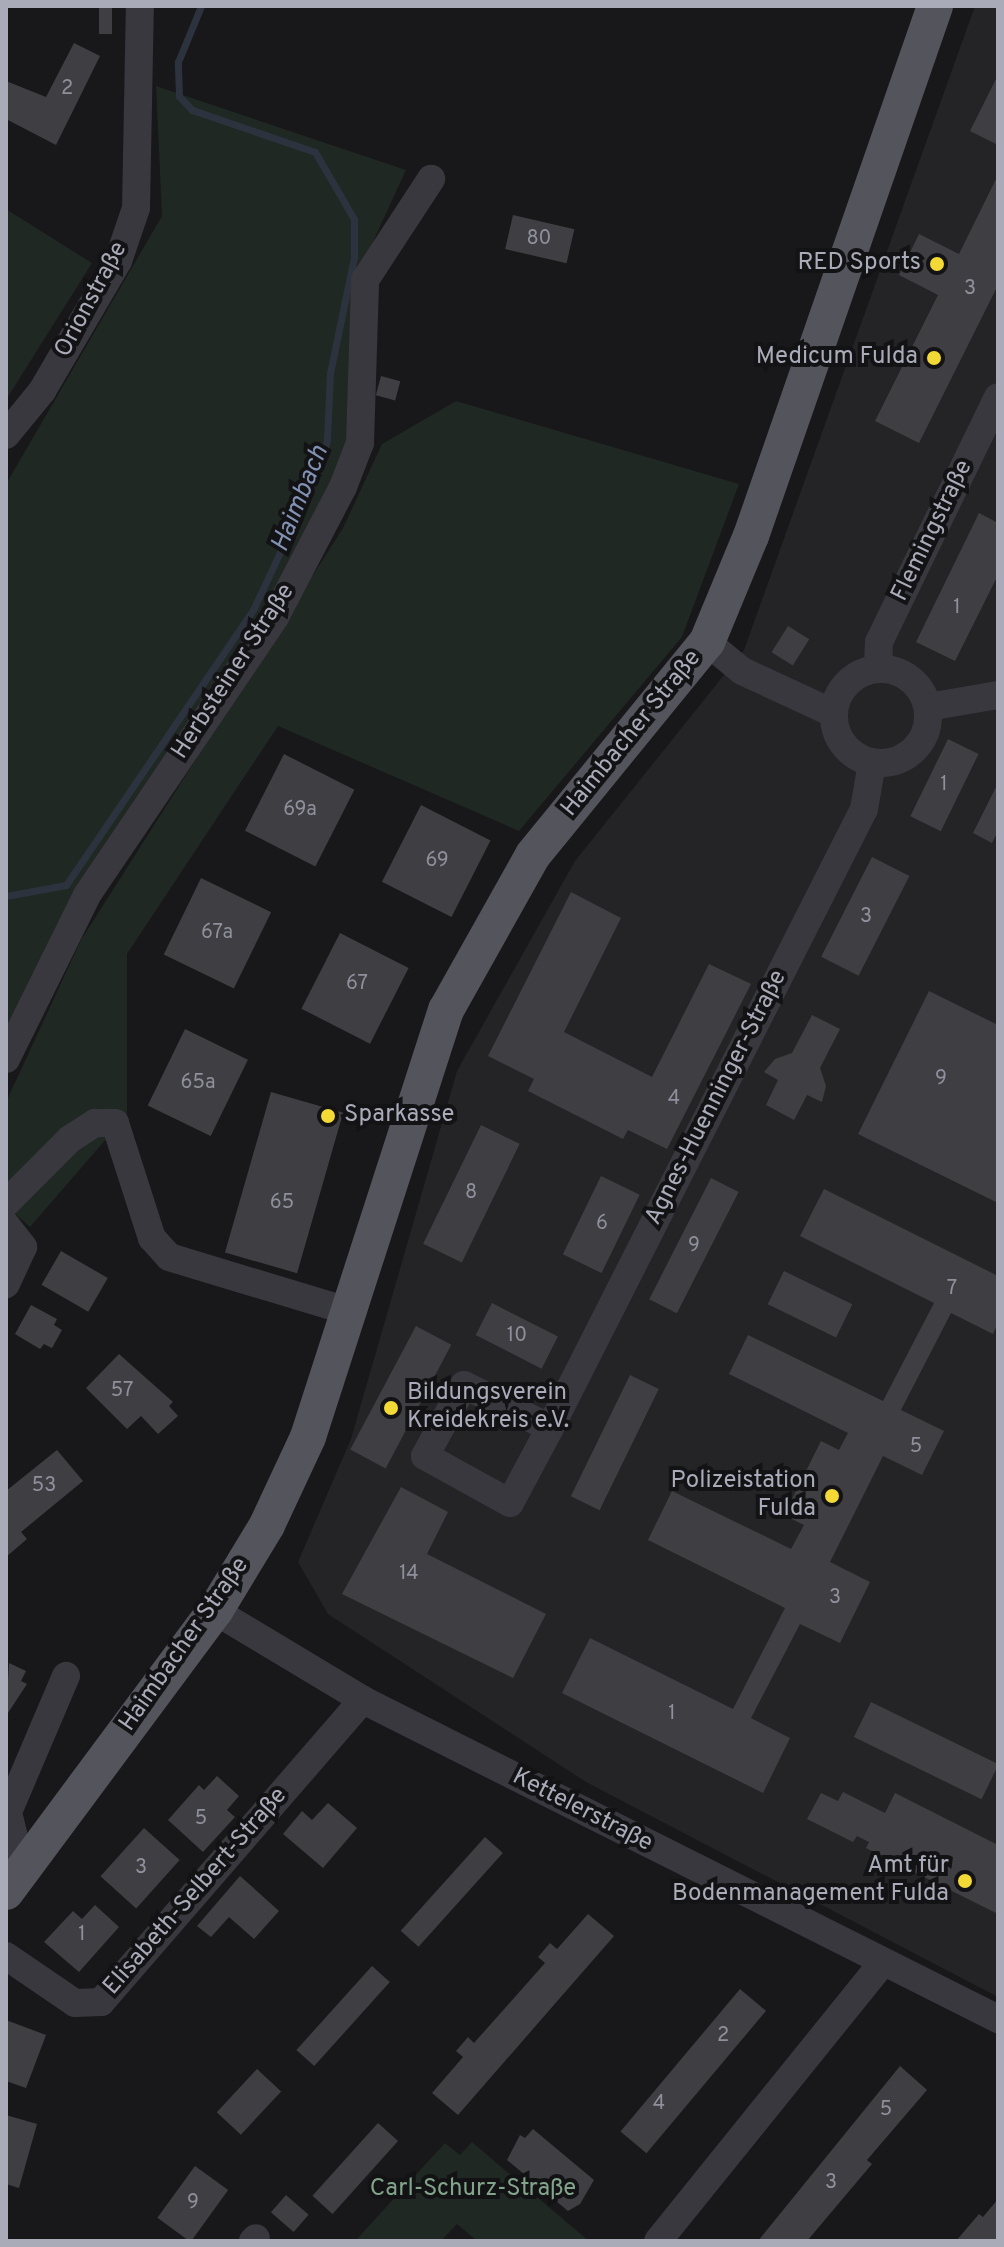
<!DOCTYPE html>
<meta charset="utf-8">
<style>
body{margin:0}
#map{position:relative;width:1004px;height:2247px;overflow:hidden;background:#181719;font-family:Overpass,sans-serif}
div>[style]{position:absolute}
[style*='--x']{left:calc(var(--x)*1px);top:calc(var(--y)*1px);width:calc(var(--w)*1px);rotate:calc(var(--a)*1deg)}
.built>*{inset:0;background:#242326}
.green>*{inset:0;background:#1f2822}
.stream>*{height:7px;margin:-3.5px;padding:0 3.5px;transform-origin:3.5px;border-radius:3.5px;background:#2d333e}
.building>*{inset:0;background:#3f3f43;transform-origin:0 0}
.minor>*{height:28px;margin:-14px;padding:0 14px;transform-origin:14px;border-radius:14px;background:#39383e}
.minor>.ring{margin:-14px;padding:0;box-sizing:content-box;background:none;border:28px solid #39383e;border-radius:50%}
.major>*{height:36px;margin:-18px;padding:0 18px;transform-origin:18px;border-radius:18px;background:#54545d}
.dots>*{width:22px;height:22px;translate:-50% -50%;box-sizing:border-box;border:4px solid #131214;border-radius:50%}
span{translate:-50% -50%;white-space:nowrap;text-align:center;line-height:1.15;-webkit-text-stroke:8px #131214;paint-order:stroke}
.number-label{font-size:20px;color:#8f909c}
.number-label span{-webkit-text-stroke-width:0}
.poi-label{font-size:24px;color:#aaabb9}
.right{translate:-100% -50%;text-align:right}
.left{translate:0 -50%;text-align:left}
.street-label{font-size:24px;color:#aaabb9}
.park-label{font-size:24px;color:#81a48a}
.water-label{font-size:26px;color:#8192b4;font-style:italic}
.frame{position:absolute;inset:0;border:8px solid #aaabb9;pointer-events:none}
</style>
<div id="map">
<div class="built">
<div style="clip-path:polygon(975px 6px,998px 6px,998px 1997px,586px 1782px,328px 1614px,298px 1562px,351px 1439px,457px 1071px,575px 861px,744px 650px)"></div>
</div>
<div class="green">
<div style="clip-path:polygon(156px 86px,406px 170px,356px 279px,348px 452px,272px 621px,129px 832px,6px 1057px,6px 484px,162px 216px)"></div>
<div style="clip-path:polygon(6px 209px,92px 263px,6px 400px)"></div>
<div style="clip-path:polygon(456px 401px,739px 484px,682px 637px,519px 831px,278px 726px,127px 954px,127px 1115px,30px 1227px,6px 1206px,6px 1102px,81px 940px,343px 528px,382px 444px)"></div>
<div style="clip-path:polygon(472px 2142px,589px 2241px,477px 2241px,457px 2224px,441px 2241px,355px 2241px,445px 2143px,460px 2155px)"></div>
</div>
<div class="stream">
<div style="--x:6;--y:896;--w:61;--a:-10.4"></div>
<div style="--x:66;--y:885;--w:333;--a:-55.8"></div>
<div style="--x:253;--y:610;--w:159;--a:-65"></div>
<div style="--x:320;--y:466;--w:28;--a:-75"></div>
<div style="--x:327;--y:439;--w:66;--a:-87.4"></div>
<div style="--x:330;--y:373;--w:118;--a:-78.3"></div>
<div style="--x:354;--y:257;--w:38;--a:-90"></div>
<div style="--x:354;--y:219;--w:78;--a:-120.2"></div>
<div style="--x:315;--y:152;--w:130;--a:-161.1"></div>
<div style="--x:192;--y:110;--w:19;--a:-133"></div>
<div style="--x:179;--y:96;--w:34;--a:-92"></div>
<div style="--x:178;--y:62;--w:61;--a:-67.7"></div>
</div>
<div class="building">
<div style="left:99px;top:6px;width:13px;height:28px"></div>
<div style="clip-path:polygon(74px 43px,100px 56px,56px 145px,6px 119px,6px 81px,46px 97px)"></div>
<div style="clip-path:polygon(998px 75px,998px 145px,970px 131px)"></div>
<div style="clip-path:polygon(998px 175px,998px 285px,919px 443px,875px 421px,938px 295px,899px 275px,919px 234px,959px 254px)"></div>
<div style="left:513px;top:215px;width:63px;height:35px;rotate:13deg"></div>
<div style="left:381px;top:376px;width:20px;height:20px;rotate:15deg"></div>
<div style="clip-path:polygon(979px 513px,998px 523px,998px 575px,955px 661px,916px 642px)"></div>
<div style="left:788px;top:626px;width:25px;height:31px;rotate:32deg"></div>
<div style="left:948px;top:739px;width:34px;height:86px;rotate:26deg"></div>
<div style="left:284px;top:754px;width:79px;height:86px;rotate:27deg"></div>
<div style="clip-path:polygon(998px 783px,998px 831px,992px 843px,973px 833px)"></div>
<div style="left:421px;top:805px;width:78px;height:86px;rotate:27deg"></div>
<div style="left:872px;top:857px;width:42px;height:112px;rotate:27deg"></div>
<div style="left:201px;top:878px;width:78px;height:85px;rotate:26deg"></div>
<div style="clip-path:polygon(571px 892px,621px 918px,564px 1032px,652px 1077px,709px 964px,751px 984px,667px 1149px,628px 1130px,623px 1139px,528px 1091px,534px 1079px,488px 1056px)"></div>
<div style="left:340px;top:933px;width:77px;height:85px;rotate:27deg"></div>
<div style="clip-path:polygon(929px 991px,998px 1025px,998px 1203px,858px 1134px)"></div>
<div style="clip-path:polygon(812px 1015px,840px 1029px,820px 1068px,826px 1086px,822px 1102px,807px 1095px,794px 1120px,766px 1105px,778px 1080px,764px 1072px,775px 1059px,792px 1053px)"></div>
<div style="left:185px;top:1029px;width:70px;height:85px;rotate:26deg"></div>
<div style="left:271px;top:1092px;width:75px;height:167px;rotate:16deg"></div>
<div style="left:481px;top:1125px;width:43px;height:132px;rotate:26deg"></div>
<div style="left:601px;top:1176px;width:43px;height:87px;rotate:26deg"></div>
<div style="left:711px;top:1178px;width:31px;height:136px;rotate:27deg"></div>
<div style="clip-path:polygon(824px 1189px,998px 1276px,998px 1323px,993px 1334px,951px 1313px,901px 1410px,944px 1431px,922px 1475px,883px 1456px,830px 1562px,870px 1582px,840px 1643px,800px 1624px,751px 1718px,790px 1738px,763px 1793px,562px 1693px,590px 1638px,733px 1709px,785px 1608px,648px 1540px,672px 1491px,791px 1549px,804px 1525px,784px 1515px,821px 1441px,839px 1450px,848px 1433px,729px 1374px,748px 1335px,883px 1401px,934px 1303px,800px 1236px)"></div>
<div style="left:61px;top:1251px;width:54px;height:39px;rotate:30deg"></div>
<div style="left:784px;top:1271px;width:76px;height:37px;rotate:26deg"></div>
<div style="left:492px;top:1303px;width:74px;height:36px;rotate:27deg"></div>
<div style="clip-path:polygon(31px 1305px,57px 1319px,54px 1325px,62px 1330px,52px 1348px,44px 1344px,40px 1349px,15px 1334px)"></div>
<div style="left:416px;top:1326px;width:40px;height:140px;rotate:28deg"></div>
<div style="clip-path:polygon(119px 1354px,173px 1402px,169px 1406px,178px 1416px,158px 1434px,141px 1416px,127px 1429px,86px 1388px)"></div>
<div style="left:630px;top:1375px;width:32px;height:135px;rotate:26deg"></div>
<div style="clip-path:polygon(57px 1450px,83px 1481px,21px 1532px,27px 1539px,6px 1557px,6px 1491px)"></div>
<div style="clip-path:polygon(401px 1487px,448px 1512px,427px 1554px,546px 1614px,513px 1678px,342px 1594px)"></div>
<div style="clip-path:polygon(9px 1663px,26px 1671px,21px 1681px,27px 1684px,6px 1716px)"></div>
<div style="left:871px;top:1702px;width:142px;height:39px;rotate:26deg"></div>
<div style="clip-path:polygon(217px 1776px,239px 1796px,227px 1810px,235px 1817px,203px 1852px,168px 1820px,199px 1785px,204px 1790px)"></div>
<div style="clip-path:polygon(843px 1792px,885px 1813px,895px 1793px,998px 1845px,998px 1914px,866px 1848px,869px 1842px,857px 1836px,853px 1842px,807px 1819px,821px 1793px,838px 1801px)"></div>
<div style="clip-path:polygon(328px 1803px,357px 1828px,323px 1868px,283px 1834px,302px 1811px,312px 1820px)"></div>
<div style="left:144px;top:1828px;width:48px;height:65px;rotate:42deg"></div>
<div style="left:485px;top:1837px;width:24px;height:126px;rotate:42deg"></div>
<div style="clip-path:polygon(240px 1876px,279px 1911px,254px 1939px,229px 1917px,211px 1937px,197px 1926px)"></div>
<div style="clip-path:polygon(95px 1905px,119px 1927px,79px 1972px,44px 1942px,73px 1911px,82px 1919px)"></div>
<div style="clip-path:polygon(588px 1914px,614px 1936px,458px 2115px,432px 2093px,463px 2057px,456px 2051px,468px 2037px,474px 2043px,545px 1963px,538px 1957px,550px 1943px,557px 1949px)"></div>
<div style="left:372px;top:1966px;width:24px;height:113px;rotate:42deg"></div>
<div style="left:740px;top:1989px;width:34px;height:186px;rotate:40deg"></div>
<div style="clip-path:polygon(6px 2020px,46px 2035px,26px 2088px,6px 2081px)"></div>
<div style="clip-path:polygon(900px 2066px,927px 2090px,867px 2160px,872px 2164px,807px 2241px,758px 2241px)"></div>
<div style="left:257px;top:2069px;width:33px;height:59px;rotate:43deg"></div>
<div style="clip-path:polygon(6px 2115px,37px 2124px,19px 2188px,6px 2184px)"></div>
<div style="left:378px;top:2123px;width:27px;height:98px;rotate:42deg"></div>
<div style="clip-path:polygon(533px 2129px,594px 2180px,580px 2204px,568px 2211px,507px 2160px,520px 2135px,525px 2138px)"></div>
<div style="left:195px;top:2166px;width:41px;height:64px;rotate:36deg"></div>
<div style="left:286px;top:2195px;width:30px;height:23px;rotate:41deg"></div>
<div style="clip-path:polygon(998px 2199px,998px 2241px,956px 2241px,979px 2214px,983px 2217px)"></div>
</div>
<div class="minor">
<div style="--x:6;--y:435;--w:57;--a:-50.7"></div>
<div style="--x:42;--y:391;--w:151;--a:-59.7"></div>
<div style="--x:118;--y:261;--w:56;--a:-71.2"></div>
<div style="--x:136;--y:208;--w:202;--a:-88.9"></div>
<div style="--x:707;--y:642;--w:45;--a:39.6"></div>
<div style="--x:742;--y:671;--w:100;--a:24.8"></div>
<div style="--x:878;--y:668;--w:26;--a:-88"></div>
<div style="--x:879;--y:642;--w:272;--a:-64.1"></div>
<div class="ring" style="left:834px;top:669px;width:66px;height:66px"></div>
<div style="--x:928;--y:707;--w:71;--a:-9.7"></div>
<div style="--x:6;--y:1059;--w:183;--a:-63.7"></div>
<div style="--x:87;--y:895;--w:336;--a:-55.9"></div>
<div style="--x:275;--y:617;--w:147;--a:-62.4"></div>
<div style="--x:343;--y:487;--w:47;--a:-68.9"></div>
<div style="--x:360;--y:443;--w:163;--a:-88.2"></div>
<div style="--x:365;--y:280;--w:121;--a:-56.8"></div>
<div style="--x:6;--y:1203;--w:91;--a:-45"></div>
<div style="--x:70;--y:1139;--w:30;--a:-33"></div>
<div style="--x:95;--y:1123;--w:20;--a:0"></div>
<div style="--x:115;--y:1123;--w:121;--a:72.2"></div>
<div style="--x:152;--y:1238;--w:25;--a:48"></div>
<div style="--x:169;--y:1257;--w:190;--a:16.8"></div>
<div style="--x:6;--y:1225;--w:28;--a:52"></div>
<div style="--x:23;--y:1247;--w:41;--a:114.7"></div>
<div style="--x:550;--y:1428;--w:96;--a:-153.4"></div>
<div style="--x:464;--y:1385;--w:81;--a:118.8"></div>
<div style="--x:425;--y:1456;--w:97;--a:28.9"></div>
<div style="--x:510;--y:1503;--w:85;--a:-61.9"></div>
<div style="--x:550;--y:1428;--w:694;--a:-63.1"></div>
<div style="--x:864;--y:809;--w:47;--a:-80.1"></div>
<div style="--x:215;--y:1611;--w:173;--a:31"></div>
<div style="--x:363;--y:1700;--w:711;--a:26.67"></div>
<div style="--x:22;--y:1870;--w:60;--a:-103.6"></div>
<div style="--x:8;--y:1812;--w:148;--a:-66.9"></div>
<div style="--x:6;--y:1956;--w:83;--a:34.3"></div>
<div style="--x:75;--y:2003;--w:26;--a:-2"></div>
<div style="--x:101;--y:2002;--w:400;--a:-49.1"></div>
<div style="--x:253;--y:2241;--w:4;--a:-45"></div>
<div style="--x:658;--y:2241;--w:358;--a:-51.1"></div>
</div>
<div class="major">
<div style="--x:6;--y:1892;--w:350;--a:-53.4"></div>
<div style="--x:215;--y:1611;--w:100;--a:-58.8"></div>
<div style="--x:267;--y:1525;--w:97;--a:-65"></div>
<div style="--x:308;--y:1437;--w:449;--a:-72.1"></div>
<div style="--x:446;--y:1010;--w:178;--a:-60.7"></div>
<div style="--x:533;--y:855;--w:275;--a:-50.8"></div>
<div style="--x:707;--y:642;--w:115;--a:-67.5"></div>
<div style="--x:751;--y:536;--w:561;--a:-70.85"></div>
</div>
<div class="dots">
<div style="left:937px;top:264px;background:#f2d936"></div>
<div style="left:934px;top:358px;background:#f2d936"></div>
<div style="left:328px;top:1116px;background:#f2d936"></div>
<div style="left:391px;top:1408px;background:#f2d936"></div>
<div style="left:832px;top:1496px;background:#f2d936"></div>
<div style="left:965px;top:1881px;background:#f2d936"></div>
</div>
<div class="number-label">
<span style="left:67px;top:89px">2</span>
<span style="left:539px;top:239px">80</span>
<span style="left:970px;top:289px">3</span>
<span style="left:957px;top:608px">1</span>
<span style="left:944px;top:785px">1</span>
<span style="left:300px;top:810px">69a</span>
<span style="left:437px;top:861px">69</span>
<span style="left:866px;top:917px">3</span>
<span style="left:217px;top:933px">67a</span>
<span style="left:357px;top:984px">67</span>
<span style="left:941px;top:1079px">9</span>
<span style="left:198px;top:1083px">65a</span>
<span style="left:674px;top:1099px">4</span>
<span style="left:471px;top:1193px">8</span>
<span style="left:282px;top:1203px">65</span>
<span style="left:602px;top:1224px">6</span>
<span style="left:694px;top:1246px">9</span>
<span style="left:952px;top:1289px">7</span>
<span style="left:517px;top:1336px">10</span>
<span style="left:122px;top:1391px">57</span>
<span style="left:916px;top:1447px">5</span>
<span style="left:44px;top:1486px">53</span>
<span style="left:409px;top:1574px">14</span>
<span style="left:835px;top:1598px">3</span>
<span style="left:672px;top:1714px">1</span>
<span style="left:201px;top:1819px">5</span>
<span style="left:141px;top:1868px">3</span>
<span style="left:82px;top:1935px">1</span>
<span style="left:723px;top:2036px">2</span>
<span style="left:659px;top:2104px">4</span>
<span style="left:886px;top:2110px">5</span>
<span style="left:831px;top:2183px">3</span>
<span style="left:193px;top:2203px">9</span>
</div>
<div class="poi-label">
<span class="right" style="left:921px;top:264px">RED Sports</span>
<span class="right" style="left:918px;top:358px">Medicum Fulda</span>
<span class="left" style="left:344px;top:1116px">Sparkasse</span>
<span class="left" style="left:407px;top:1408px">Bildungsverein<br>Kreidekreis e.V.</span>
<span class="right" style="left:816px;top:1496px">Polizeistation<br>Fulda</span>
<span class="right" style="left:949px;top:1881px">Amt für<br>Bodenmanagement Fulda</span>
</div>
<div class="street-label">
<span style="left:92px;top:300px;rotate:-62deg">Orionstraße</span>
<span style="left:933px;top:531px;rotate:-64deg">Flemingstraße</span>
<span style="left:234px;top:672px;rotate:-57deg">Herbsteiner Straße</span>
<span style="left:632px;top:734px;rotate:-51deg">Haimbacher Straße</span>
<span style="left:717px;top:1098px;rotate:-63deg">Agnes-Huenninger-Straße</span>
<span style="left:185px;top:1645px;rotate:-55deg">Haimbacher Straße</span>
<span style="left:582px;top:1811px;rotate:27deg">Kettelerstraße</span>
<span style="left:196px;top:1892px;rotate:-49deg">Elisabeth-Selbert-Straße</span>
</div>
<div class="park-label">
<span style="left:473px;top:2190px">Carl-Schurz-Straße</span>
</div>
<div class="water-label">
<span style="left:301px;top:499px;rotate:-68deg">Haimbach</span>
</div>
<div class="frame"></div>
</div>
